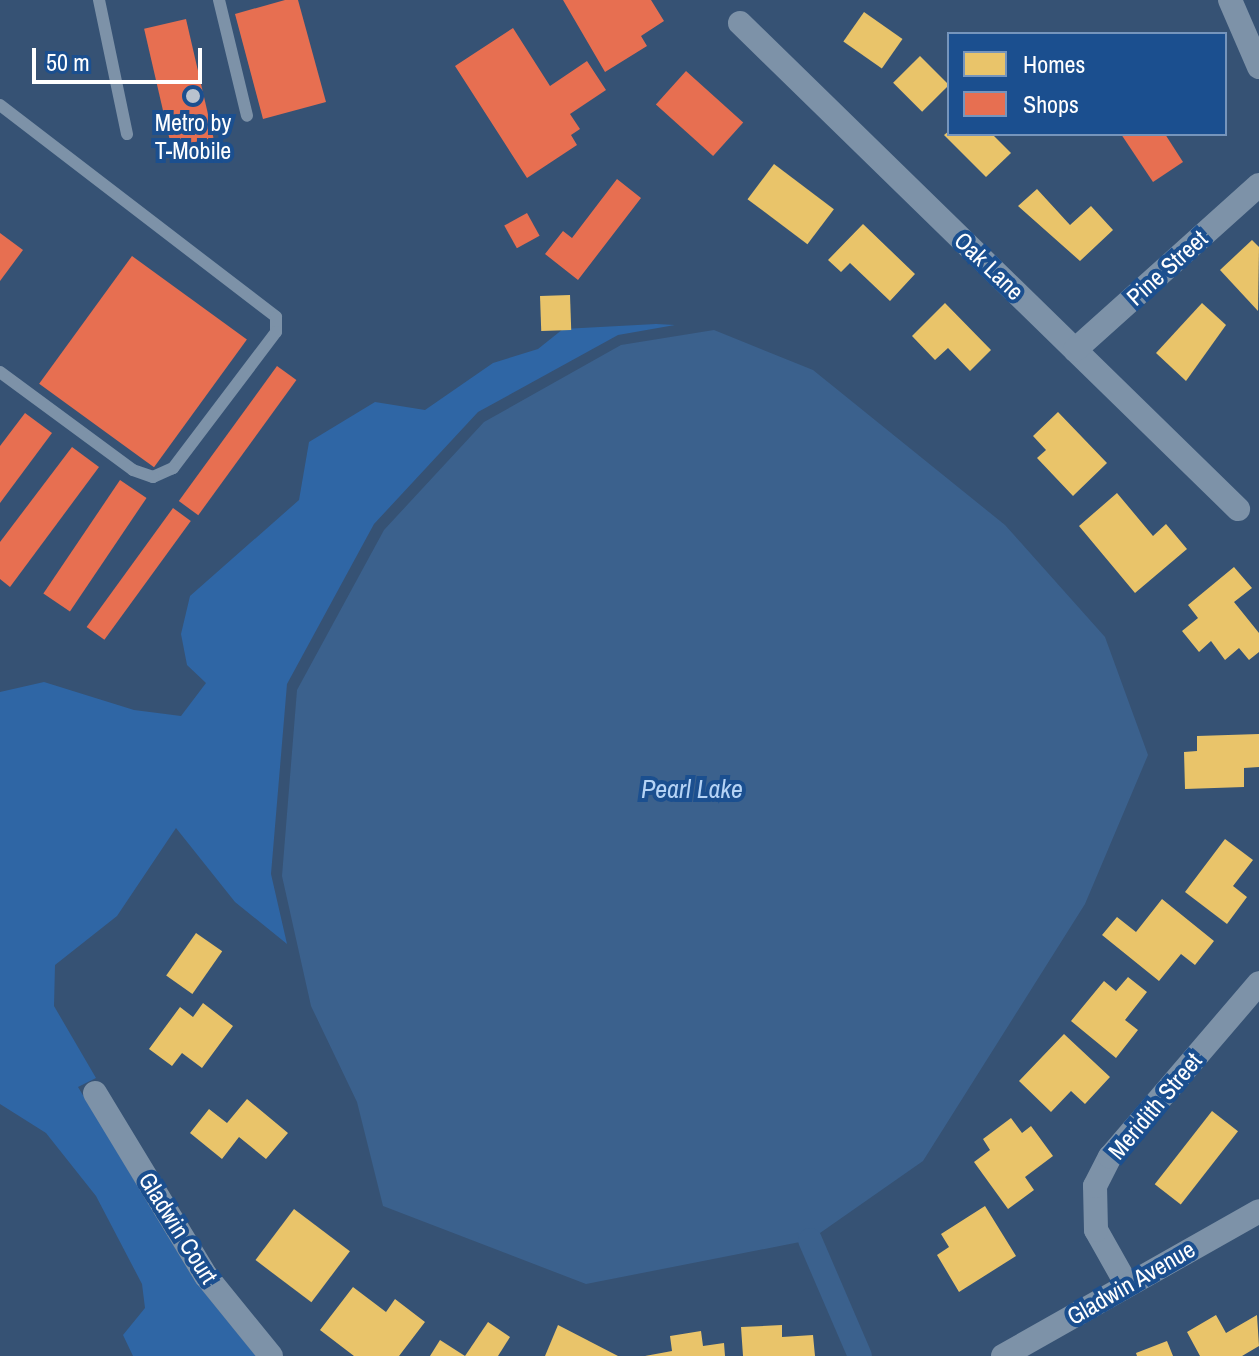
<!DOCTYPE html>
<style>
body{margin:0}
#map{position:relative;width:1259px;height:1356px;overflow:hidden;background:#365274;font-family:"Archivo Narrow",sans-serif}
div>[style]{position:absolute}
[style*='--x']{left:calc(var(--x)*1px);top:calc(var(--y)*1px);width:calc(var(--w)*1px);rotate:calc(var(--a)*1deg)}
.green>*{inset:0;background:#2f66a5}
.water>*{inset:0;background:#3b618d}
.homes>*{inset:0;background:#e9c46a;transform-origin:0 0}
.shops>*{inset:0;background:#e76f51;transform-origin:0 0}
.canal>*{height:24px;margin:-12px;padding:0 12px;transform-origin:12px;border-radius:12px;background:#3b618d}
.lane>*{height:12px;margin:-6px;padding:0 6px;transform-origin:6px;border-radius:6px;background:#7d92a8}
.street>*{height:24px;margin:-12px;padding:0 12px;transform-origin:12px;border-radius:12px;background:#7d92a8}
.dots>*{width:22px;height:22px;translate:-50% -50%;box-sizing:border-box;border:4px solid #1b4f8f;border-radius:50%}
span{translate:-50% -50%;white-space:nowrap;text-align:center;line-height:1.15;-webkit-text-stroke:8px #1b4f8f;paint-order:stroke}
.poi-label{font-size:24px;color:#fff}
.street-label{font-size:24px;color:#fff}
.water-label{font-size:26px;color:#b5d3f5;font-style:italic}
.legend{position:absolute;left:947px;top:32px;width:280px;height:104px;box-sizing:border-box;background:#1b4f8f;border:2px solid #7695bc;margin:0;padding:10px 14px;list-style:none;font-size:24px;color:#fff}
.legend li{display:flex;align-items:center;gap:16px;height:40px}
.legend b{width:40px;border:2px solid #7695bc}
.scale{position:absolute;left:32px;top:48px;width:170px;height:36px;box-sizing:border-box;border:4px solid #fff;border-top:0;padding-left:10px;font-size:24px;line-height:28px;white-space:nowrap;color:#fff;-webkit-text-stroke:6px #1b4f8f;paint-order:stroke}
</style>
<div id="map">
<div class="green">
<div style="clip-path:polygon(656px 324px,675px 325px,618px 335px,478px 412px,374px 524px,287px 684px,271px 874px,287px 944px,235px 902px,176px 828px,117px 916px,55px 965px,54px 1006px,96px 1078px,78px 1087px,195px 1281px,256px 1356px,133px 1356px,123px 1335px,145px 1308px,142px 1284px,96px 1196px,46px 1133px,0 1104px,0 692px,44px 682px,134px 710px,181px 716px,206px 683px,187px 665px,181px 634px,190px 596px,299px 500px,309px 442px,375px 402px,425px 410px,493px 363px,538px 349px,563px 329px)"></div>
</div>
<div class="water">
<div style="clip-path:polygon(714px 330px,813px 370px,1005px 525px,1105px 637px,1148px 755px,1085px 904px,923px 1161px,810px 1240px,586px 1284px,383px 1206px,357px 1102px,311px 1006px,282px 876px,297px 690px,384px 530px,484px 422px,621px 345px)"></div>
</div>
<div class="homes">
<div style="left:864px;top:12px;width:47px;height:36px;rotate:35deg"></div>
<div style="left:920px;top:56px;width:41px;height:38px;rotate:45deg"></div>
<div style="clip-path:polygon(949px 131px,992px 134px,1011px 153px,986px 177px,944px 135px)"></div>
<div style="left:774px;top:164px;width:75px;height:44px;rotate:37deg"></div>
<div style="clip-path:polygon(1037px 189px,1070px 225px,1091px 206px,1113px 230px,1080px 261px,1018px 206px)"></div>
<div style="clip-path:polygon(863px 224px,915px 274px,890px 301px,850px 263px,841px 272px,828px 260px)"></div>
<div style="clip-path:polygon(1252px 240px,1259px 247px,1258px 311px,1220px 270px)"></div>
<div style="left:570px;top:295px;width:35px;height:30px;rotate:88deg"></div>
<div style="clip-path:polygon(945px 303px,991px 350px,970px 371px,948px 348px,935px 360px,912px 336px)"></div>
<div style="clip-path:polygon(1202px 303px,1226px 325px,1186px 381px,1156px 353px)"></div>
<div style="clip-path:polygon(1058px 412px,1107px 463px,1073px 496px,1037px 458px,1046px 450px,1033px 436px)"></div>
<div style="clip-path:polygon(1117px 493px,1153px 536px,1166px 524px,1187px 549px,1135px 593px,1079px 526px)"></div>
<div style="clip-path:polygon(1234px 567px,1252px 588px,1234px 602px,1259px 633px,1259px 652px,1249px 660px,1239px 648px,1225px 660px,1211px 641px,1199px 652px,1182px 631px,1198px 618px,1188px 605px)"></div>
<div style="clip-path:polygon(1259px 734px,1259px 767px,1244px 768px,1244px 787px,1185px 789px,1184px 752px,1197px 751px,1197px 736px)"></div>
<div style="clip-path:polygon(1225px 839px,1253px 860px,1233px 886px,1247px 897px,1227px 924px,1185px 892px)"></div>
<div style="clip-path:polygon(1162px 899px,1214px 941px,1195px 965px,1181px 954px,1159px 981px,1102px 935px,1117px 917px,1136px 932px)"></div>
<div style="left:196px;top:933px;width:32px;height:52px;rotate:35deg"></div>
<div style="clip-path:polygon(1128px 977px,1147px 992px,1125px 1020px,1138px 1030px,1116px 1058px,1071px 1021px,1104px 981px,1116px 991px)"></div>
<div style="clip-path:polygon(203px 1003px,233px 1026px,202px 1068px,182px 1053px,172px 1066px,149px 1049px,180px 1007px,193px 1017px)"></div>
<div style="clip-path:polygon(1064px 1034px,1110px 1077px,1085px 1104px,1071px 1091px,1051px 1112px,1019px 1081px)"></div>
<div style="clip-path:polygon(247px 1099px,288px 1133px,266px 1159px,239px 1137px,222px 1159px,190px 1133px,209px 1109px,227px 1123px)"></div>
<div style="left:1212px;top:1111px;width:33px;height:93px;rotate:38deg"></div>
<div style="clip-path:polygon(1011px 1118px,1022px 1133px,1031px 1126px,1053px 1156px,1025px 1177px,1034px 1190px,1008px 1209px,974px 1162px,990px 1150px,983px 1139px)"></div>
<div style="clip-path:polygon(985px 1206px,1016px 1256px,959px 1292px,937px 1255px,949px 1247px,941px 1234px)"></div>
<div style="left:294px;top:1209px;width:70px;height:64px;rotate:37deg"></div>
<div style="clip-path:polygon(353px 1287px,386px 1312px,395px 1299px,425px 1322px,399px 1356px,354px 1356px,320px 1330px)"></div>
<div style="clip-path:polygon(1216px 1315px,1226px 1333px,1257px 1315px,1259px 1346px,1242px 1356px,1200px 1356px,1187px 1332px)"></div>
<div style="clip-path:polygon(488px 1322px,510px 1337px,498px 1356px,465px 1356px)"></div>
<div style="clip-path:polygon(558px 1325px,618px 1356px,545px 1356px)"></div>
<div style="clip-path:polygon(782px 1325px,782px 1337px,813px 1335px,815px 1356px,743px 1356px,741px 1327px)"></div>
<div style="clip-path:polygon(701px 1331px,703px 1346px,724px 1343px,725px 1356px,645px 1356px,672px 1351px,670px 1336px)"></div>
<div style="clip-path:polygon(440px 1340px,465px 1356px,430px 1356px)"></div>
<div style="clip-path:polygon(1167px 1341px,1173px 1356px,1137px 1356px,1136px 1353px)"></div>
</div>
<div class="shops">
<div style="clip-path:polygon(285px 0,298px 0,326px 102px,263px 119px,235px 14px)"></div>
<div style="clip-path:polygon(563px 0,651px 0,664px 21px,641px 36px,647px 46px,605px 72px)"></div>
<div style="left:186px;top:19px;width:122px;height:43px;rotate:77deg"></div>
<div style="clip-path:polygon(513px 28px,550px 86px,587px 61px,606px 90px,570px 114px,580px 129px,571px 135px,577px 145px,527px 178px,455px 66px)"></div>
<div style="left:686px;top:71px;width:77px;height:45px;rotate:42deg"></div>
<div style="clip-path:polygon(1121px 134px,1165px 134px,1183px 162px,1153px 182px)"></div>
<div style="clip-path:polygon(617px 179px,641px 198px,578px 280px,545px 254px,563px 231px,572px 238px)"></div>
<div style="left:527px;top:213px;width:26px;height:26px;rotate:61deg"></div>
<div style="clip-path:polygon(0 233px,23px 250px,0 281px)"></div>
<div style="left:132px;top:256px;width:142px;height:158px;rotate:36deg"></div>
<div style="left:277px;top:366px;width:24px;height:167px;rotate:36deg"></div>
<div style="clip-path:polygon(25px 413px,52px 433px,0 503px,0 446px)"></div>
<div style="clip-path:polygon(72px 447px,99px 467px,10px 587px,0 579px,0 542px)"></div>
<div style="left:120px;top:480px;width:32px;height:137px;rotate:34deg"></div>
<div style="left:173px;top:508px;width:22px;height:147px;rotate:36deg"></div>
</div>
<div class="canal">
<div style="--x:810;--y:1240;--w:126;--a:66.7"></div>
</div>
<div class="lane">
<div style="--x:99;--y:0;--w:137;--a:78.2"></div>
<div style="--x:219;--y:0;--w:119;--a:76.4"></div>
<div style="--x:0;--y:105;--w:348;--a:37.5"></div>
<div style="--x:276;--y:317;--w:15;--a:90"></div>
<div style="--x:276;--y:332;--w:171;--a:127.1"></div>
<div style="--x:173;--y:468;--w:22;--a:156"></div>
<div style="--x:153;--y:477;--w:21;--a:-161"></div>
<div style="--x:133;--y:470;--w:165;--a:-143.6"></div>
</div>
<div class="street">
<div style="--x:1230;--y:0;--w:73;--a:66.6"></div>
<div style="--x:740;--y:23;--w:696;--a:44.3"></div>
<div style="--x:1075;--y:350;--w:247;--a:-41.9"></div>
<div style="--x:95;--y:1093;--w:214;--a:58.8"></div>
<div style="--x:206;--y:1276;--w:103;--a:50.9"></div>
<div style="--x:1127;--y:1285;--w:63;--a:-119.4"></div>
<div style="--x:1096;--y:1230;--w:44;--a:-91.3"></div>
<div style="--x:1095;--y:1186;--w:33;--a:-63"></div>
<div style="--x:1110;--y:1157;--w:229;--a:-49.4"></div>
<div style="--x:1003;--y:1356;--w:294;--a:-29.5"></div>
</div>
<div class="dots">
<div style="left:193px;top:96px;background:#b9c2ce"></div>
</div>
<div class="poi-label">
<span style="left:193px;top:137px">Metro by<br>T-Mobile</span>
</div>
<div class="street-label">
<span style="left:989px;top:266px;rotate:44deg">Oak Lane</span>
<span style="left:1167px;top:268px;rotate:-42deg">Pine Street</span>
<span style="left:1155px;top:1106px;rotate:-50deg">Meridith Street</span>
<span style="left:178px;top:1228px;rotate:58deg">Gladwin Court</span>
<span style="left:1131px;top:1283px;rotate:-30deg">Gladwin Avenue</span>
</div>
<div class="water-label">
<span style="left:692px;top:789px">Pearl Lake</span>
</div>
<ul class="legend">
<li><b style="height:22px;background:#e9c46a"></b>Homes</li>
<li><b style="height:22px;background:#e76f51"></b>Shops</li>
</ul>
<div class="scale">50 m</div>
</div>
